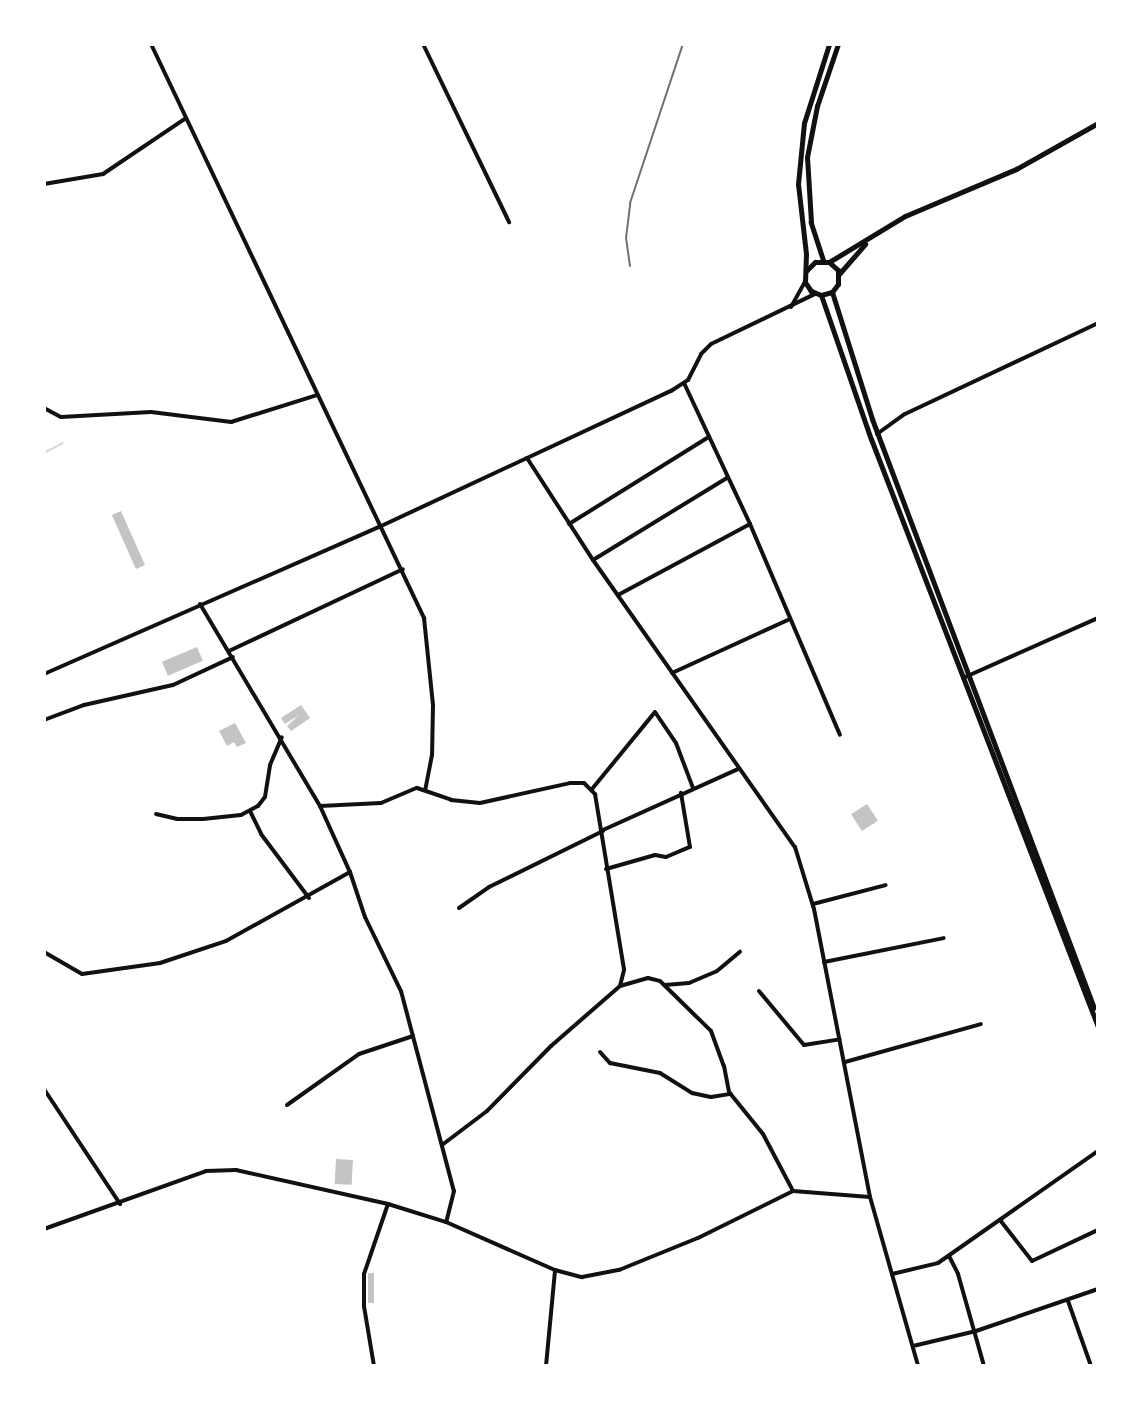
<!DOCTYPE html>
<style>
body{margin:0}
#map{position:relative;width:1142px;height:1410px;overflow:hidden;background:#fff;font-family:Barlow,sans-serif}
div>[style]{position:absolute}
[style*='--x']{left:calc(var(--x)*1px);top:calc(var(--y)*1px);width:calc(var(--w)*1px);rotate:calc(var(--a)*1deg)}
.stream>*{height:2px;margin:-1px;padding:0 1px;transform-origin:1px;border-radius:1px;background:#d9d9d9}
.building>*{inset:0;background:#c4c4c4;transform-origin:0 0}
.minor>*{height:4px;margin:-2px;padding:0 2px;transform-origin:2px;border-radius:2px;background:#111}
.tertiary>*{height:5px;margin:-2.5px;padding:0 2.5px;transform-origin:2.5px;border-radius:2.5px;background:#111}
.secondary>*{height:5px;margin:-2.5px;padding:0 2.5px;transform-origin:2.5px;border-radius:2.5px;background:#111}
.rail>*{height:2px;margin:-1px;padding:0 1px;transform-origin:1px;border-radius:1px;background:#707070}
span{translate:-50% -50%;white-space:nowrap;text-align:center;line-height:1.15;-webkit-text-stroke:8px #fff;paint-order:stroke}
.frame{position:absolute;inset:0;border:46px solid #fff;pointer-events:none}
</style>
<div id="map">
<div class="stream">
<div style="--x:44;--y:453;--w:21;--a:-28"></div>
</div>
<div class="building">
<div style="left:121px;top:511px;width:59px;height:10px;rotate:66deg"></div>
<div style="left:197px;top:647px;width:15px;height:38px;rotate:67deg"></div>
<div style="clip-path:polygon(301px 705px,310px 718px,291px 731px,287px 726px,299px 715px,285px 724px,281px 718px)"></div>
<div style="clip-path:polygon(235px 723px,246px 743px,237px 747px,234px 742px,227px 746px,219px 731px)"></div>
<div style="left:867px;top:804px;width:20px;height:19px;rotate:57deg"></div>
<div style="left:336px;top:1159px;width:17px;height:25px;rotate:3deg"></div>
<div style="left:368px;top:1273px;width:6px;height:30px"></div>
</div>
<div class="minor">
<div style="--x:151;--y:44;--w:636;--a:64.56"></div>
<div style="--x:424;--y:618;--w:87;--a:84.1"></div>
<div style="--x:433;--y:705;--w:50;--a:91.1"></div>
<div style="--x:432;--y:755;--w:36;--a:101"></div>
<div style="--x:423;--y:44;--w:198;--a:64.2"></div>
<div style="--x:44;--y:184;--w:60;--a:-9.6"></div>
<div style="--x:103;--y:174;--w:100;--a:-34"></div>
<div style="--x:791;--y:307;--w:29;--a:-61"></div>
<div style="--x:684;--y:383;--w:156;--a:64.9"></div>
<div style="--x:44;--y:408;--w:19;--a:28"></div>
<div style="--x:61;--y:417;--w:90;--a:-3.2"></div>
<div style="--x:151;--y:412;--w:81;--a:7.1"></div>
<div style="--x:231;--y:422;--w:90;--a:-17.4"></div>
<div style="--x:877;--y:434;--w:34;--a:-36"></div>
<div style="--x:905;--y:414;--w:213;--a:-25.2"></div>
<div style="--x:527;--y:458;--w:121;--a:57.1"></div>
<div style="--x:593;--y:560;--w:351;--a:54.9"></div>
<div style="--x:795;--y:847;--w:65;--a:73"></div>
<div style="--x:814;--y:909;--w:293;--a:79"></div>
<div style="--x:870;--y:1197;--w:176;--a:74.1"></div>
<div style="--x:569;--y:524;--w:165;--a:-31.9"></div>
<div style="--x:593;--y:560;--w:157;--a:-31.5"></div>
<div style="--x:618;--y:595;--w:150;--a:-28.3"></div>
<div style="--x:750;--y:524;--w:229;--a:66.9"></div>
<div style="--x:200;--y:604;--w:235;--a:59.3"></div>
<div style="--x:320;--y:806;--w:72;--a:65.6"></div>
<div style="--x:350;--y:872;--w:47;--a:71.6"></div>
<div style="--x:365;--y:917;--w:82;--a:64.1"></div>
<div style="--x:401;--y:991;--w:207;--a:75.2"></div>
<div style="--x:454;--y:1191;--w:32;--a:104"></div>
<div style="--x:229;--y:651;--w:192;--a:-25.2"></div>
<div style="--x:672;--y:673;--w:128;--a:-24.6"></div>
<div style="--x:44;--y:674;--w:366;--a:-23.7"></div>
<div style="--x:379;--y:527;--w:322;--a:-25"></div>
<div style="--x:671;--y:391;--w:20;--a:-33"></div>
<div style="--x:688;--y:380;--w:29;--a:-63"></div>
<div style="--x:701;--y:354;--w:14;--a:-45"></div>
<div style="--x:711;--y:344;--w:115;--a:-25.7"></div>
<div style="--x:963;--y:678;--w:148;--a:-24"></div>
<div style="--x:44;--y:720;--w:43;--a:-20.6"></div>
<div style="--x:84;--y:705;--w:91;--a:-12.7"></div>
<div style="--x:173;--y:685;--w:66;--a:-25"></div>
<div style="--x:592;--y:789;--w:99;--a:-50.7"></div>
<div style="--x:655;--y:712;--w:37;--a:56"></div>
<div style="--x:676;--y:743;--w:48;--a:69.3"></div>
<div style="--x:320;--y:806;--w:61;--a:-2.8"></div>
<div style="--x:381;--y:803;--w:39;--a:-23"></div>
<div style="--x:417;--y:788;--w:36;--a:19"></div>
<div style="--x:451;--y:800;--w:29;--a:6"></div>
<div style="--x:480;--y:803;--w:92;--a:-12.5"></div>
<div style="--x:570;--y:783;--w:14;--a:0"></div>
<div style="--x:584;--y:783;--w:16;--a:45"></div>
<div style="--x:595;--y:794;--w:178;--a:80.6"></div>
<div style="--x:624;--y:970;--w:16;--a:104"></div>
<div style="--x:620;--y:986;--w:91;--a:139"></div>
<div style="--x:551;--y:1046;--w:91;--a:134.6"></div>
<div style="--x:487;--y:1111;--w:56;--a:142.9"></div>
<div style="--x:250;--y:811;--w:25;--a:64"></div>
<div style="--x:261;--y:834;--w:80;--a:53.1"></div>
<div style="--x:156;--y:814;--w:22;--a:13"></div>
<div style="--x:177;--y:819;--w:26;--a:0"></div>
<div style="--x:203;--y:819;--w:38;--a:-6"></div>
<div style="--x:241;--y:815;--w:19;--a:-28"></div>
<div style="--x:258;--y:806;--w:11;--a:-52"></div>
<div style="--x:265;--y:797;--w:32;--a:-81"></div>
<div style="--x:270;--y:765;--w:30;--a:-67"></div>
<div style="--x:603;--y:830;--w:148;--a:-24.3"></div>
<div style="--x:606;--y:869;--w:51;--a:-15.9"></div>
<div style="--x:655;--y:855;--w:11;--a:10"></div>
<div style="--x:666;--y:857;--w:26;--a:-23"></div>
<div style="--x:690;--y:847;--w:55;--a:-99.5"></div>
<div style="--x:813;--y:904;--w:75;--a:-14.6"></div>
<div style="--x:459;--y:908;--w:37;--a:-35"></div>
<div style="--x:489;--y:887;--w:127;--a:-26.2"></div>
<div style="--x:44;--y:952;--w:44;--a:30.1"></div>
<div style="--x:82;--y:974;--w:79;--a:-8"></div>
<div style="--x:160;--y:963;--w:70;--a:-18.4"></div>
<div style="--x:226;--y:941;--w:142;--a:-29.1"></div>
<div style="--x:824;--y:962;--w:122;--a:-11.3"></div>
<div style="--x:665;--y:985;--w:24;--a:-5"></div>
<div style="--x:689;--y:983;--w:30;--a:-23"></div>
<div style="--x:717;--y:971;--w:30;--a:-40"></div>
<div style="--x:620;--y:986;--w:29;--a:-16"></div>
<div style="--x:648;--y:978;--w:12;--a:14"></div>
<div style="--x:660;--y:981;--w:71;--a:44.4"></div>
<div style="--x:711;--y:1031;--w:37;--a:70"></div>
<div style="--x:724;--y:1066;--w:26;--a:79"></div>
<div style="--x:729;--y:1092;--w:54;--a:51"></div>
<div style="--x:763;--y:1134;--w:64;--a:62.2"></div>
<div style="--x:759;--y:991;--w:70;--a:50.2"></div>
<div style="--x:804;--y:1045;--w:36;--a:-9"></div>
<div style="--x:600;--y:1052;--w:15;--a:48"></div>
<div style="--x:610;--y:1063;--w:51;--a:11.3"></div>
<div style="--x:660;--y:1073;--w:38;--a:32"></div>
<div style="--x:692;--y:1093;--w:19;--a:12"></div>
<div style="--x:711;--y:1097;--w:20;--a:-9"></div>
<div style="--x:845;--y:1062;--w:141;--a:-15.6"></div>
<div style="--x:44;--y:1089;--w:138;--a:56.5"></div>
<div style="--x:287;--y:1105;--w:88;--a:-35.3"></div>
<div style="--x:359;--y:1054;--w:57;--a:-18.4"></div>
<div style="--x:1000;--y:1220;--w:52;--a:52"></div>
<div style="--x:1032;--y:1261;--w:73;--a:-25.2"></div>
<div style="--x:44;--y:1229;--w:172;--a:-19.7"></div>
<div style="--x:206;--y:1171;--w:30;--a:-2"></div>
<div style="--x:236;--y:1170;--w:156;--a:12.6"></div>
<div style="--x:388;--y:1204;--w:61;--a:17.2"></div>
<div style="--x:446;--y:1222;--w:119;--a:23.8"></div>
<div style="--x:555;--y:1270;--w:28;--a:15"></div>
<div style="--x:582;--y:1277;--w:38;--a:-11"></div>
<div style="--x:619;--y:1270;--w:85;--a:-22.1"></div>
<div style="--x:698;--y:1238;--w:106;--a:-26.3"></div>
<div style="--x:793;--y:1191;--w:77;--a:4.5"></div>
<div style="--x:949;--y:1256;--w:20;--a:63"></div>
<div style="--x:958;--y:1274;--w:96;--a:74.2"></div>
<div style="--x:892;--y:1274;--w:47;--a:-13.4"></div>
<div style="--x:938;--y:1263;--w:195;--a:-35"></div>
<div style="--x:1068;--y:1301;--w:69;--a:70.5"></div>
<div style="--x:913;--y:1346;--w:65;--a:-13.4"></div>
<div style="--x:976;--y:1331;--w:129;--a:-19"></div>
<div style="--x:374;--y:1366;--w:61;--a:-99.5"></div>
<div style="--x:364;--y:1306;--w:32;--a:-90"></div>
<div style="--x:364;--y:1274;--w:74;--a:-71.1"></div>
<div style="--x:546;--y:1366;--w:96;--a:-84.6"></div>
</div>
<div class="tertiary">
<div style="--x:829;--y:262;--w:89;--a:-31.2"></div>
<div style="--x:905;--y:216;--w:121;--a:-22.9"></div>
<div style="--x:1016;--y:169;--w:94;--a:-29.3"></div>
<div style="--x:839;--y:274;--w:40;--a:-49"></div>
</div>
<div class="secondary">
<div style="--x:823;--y:260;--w:40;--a:-108"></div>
<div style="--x:811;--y:222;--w:65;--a:-93.5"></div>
<div style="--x:807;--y:157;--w:52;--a:-78.9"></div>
<div style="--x:817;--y:106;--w:65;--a:-71.3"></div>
<div style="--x:806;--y:271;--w:13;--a:-45"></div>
<div style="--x:815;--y:262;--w:14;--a:0"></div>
<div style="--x:829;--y:262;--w:12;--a:42"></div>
<div style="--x:838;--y:270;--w:14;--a:90"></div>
<div style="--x:838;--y:284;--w:10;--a:127"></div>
<div style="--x:832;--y:292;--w:11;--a:165"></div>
<div style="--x:821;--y:295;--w:11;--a:-158"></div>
<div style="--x:811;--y:291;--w:11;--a:-124"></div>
<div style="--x:805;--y:282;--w:28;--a:-88"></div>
<div style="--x:806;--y:254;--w:70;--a:-96.5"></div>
<div style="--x:798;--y:184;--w:61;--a:-84.4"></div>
<div style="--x:804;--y:123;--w:83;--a:-72.4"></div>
<div style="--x:832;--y:292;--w:133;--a:72.5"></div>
<div style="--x:872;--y:419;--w:629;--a:69.35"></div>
<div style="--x:821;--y:295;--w:152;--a:70.9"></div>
<div style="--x:871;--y:439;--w:630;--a:68.89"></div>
</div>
<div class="rail">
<div style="--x:630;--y:266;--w:28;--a:-98"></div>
<div style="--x:626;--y:238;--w:35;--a:-83"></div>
<div style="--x:630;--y:203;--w:168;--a:-71.6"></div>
</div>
<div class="frame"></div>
</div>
